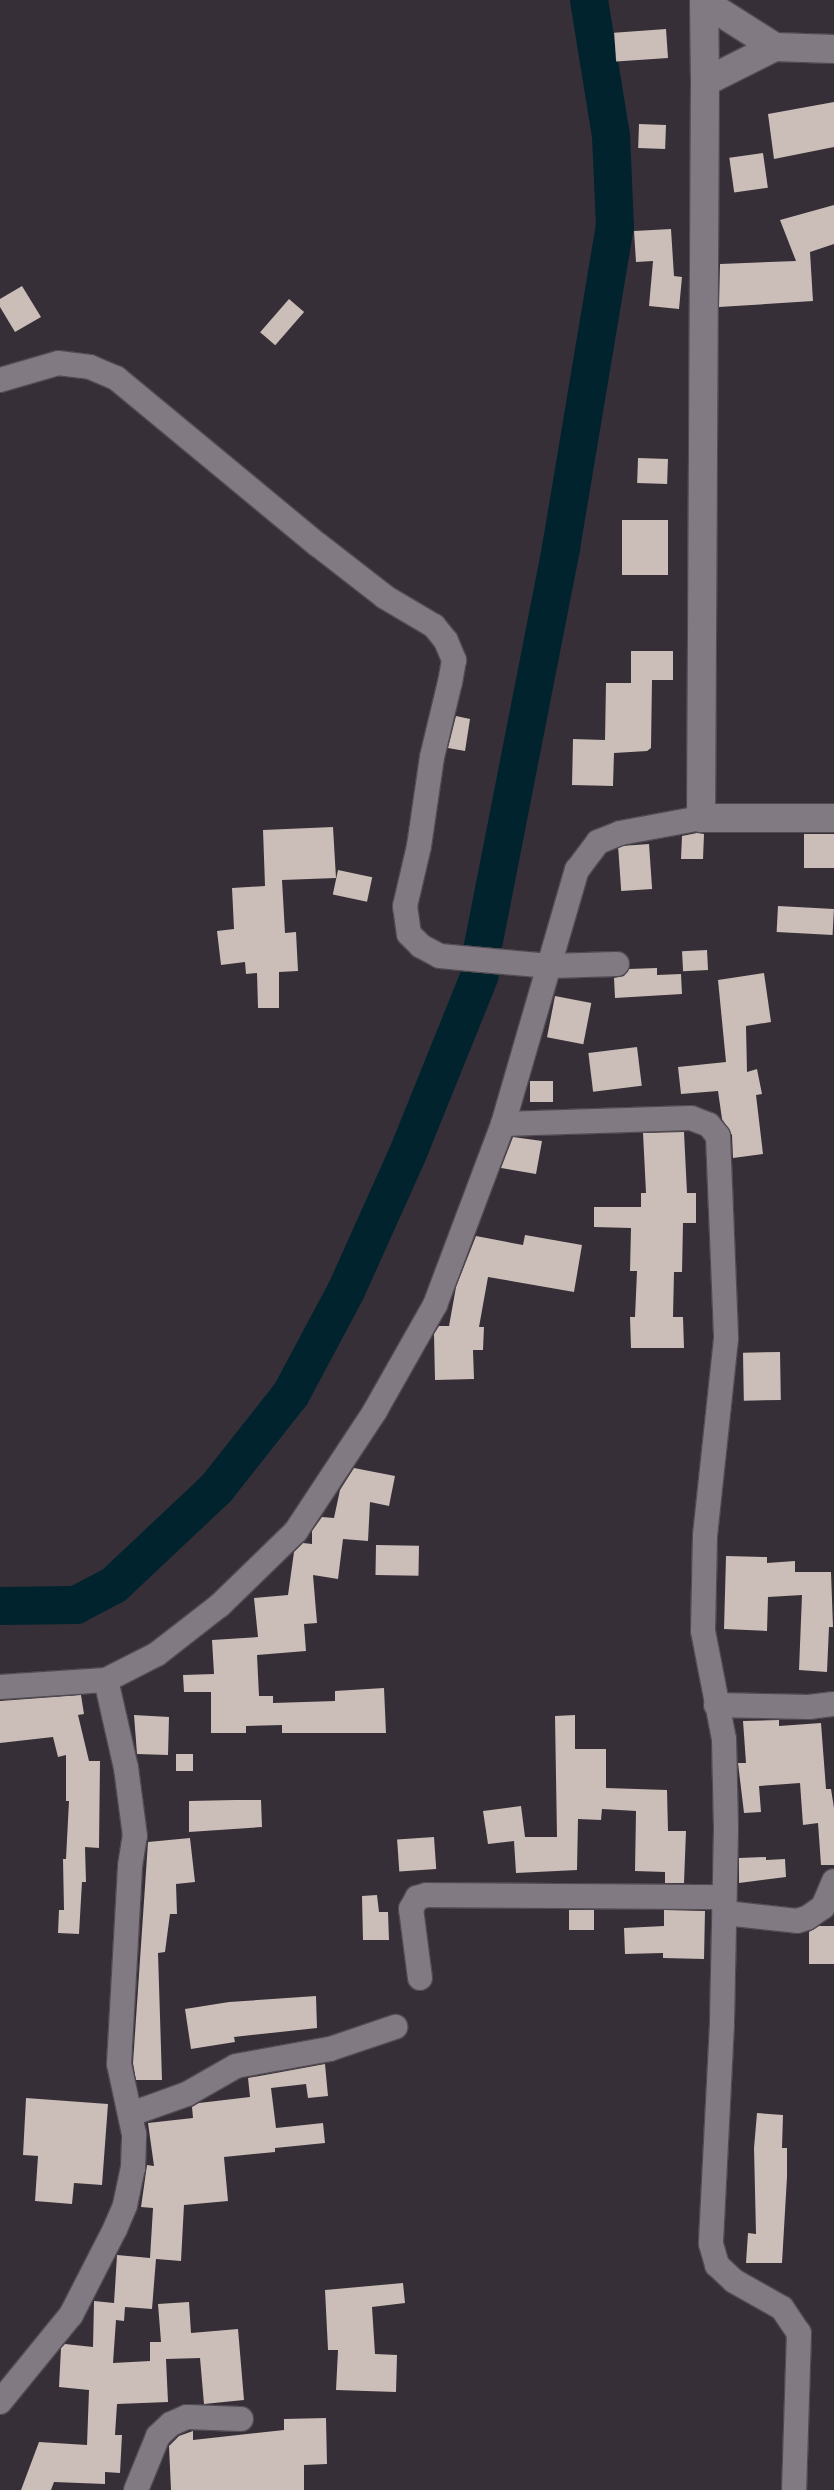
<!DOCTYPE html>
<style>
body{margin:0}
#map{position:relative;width:834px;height:2490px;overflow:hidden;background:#362f37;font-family:Lato,sans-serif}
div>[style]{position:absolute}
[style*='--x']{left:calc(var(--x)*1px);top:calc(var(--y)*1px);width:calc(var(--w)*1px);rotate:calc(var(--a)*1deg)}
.river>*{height:38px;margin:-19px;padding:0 19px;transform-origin:19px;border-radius:19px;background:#00232d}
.building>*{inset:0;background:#cbbdb7;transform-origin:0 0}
.roads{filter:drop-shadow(1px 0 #514b52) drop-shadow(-1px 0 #514b52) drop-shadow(0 1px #514b52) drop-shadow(0 -1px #514b52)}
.minor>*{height:24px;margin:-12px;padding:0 12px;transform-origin:12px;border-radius:12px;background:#827a83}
.tertiary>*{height:28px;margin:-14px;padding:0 14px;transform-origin:14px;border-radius:14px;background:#827a83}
.secondary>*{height:28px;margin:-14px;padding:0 14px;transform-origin:14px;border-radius:14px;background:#827a83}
span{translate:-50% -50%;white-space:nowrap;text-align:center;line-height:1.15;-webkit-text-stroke:5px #362f37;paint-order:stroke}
</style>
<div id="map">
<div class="river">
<div style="--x:483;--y:946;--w:406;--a:-78.9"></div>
<div style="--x:561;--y:548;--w:326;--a:-80.5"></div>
<div style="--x:615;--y:227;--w:91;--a:-92.5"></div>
<div style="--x:611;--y:136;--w:138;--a:-99.2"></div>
<div style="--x:0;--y:1606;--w:76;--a:-0.8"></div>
<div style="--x:76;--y:1605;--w:43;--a:-27.8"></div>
<div style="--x:114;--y:1585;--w:140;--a:-43.3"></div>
<div style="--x:216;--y:1489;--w:121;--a:-51.7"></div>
<div style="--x:291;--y:1394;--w:117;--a:-61.9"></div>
<div style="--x:346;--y:1291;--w:151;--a:-65.8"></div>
<div style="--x:408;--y:1153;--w:192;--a:-68"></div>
</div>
<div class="building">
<div style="left:666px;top:29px;width:29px;height:52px;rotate:86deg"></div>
<div style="clip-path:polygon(834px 102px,834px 147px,774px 159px,768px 114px)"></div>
<div style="left:639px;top:124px;width:27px;height:24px;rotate:2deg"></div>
<div style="left:763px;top:153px;width:35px;height:34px;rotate:82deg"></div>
<div style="clip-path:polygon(834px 205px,834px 244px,810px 252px,813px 301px,719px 307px,720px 264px,796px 261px,780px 220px)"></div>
<div style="clip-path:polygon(671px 229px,674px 276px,682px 277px,679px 309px,649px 306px,653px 261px,636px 262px,634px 231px)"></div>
<div style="clip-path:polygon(22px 286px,41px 317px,15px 332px,0 307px,0 299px)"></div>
<div style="left:289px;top:299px;width:20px;height:44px;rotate:41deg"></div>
<div style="left:638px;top:458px;width:30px;height:25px;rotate:2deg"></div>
<div style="left:622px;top:520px;width:46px;height:55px"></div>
<div style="clip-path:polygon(631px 651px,673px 651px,673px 680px,652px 680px,651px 748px,647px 751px,614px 753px,613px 786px,572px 785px,573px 739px,605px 740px,606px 683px,631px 683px)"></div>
<div style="clip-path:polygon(456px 716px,470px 719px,465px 751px,448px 748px)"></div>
<div style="clip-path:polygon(333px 827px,336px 878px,282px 880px,285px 933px,296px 932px,298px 971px,279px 972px,279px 1008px,258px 1008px,257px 973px,246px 974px,245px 962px,221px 965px,217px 931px,234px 929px,232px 888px,265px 886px,263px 830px)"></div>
<div style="clip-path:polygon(697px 833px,704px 834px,703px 859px,681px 859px,682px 836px)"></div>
<div style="left:804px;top:834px;width:30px;height:34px"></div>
<div style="left:649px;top:844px;width:45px;height:31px;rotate:86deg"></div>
<div style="left:338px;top:870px;width:35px;height:25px;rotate:12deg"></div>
<div style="left:778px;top:906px;width:56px;height:26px;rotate:3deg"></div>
<div style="left:707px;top:950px;width:20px;height:25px;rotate:87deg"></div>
<div style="clip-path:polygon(657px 968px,657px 975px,681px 974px,682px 994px,615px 998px,614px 978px,624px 976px,629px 969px)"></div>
<div style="clip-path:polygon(764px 973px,771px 1022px,746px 1026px,747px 1072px,757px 1069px,762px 1094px,756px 1095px,763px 1154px,733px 1158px,732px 1135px,722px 1119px,718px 1091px,681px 1094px,678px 1067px,726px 1062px,718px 980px)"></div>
<div style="left:555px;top:996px;width:37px;height:42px;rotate:11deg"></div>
<div style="left:637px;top:1047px;width:39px;height:49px;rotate:83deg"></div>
<div style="left:530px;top:1081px;width:23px;height:21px"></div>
<div style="clip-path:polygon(684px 1132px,687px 1193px,696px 1193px,696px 1223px,683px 1223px,682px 1272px,674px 1272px,673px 1317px,683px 1317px,684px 1348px,631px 1348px,630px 1317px,635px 1317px,637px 1271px,630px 1271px,631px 1228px,594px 1227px,594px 1207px,641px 1207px,641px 1193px,646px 1193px,643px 1133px)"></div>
<div style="clip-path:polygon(513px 1137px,542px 1141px,536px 1174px,501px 1168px)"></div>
<div style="clip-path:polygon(525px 1235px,582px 1245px,574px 1292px,488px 1277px,479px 1327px,484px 1327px,483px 1350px,473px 1350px,474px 1379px,435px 1380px,434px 1334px,439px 1326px,449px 1326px,456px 1287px,476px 1236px,523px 1245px)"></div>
<div style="left:780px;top:1352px;width:48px;height:37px;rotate:89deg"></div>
<div style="clip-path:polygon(354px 1468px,395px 1476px,389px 1506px,370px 1502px,368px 1541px,343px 1539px,338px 1579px,313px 1575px,317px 1623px,304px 1624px,306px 1651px,257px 1655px,259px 1696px,273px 1696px,273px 1703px,335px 1701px,335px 1691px,384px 1688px,386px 1733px,282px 1733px,282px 1725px,246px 1726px,246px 1733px,211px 1733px,211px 1692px,184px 1692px,183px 1675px,214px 1674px,212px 1640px,258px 1637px,254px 1598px,288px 1595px,294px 1552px,303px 1543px,312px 1544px,312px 1531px,322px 1517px,334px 1518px,340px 1490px)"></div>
<div style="left:376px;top:1545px;width:43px;height:30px;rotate:1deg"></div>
<div style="clip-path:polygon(726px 1556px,767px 1557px,767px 1563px,795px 1561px,795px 1572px,831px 1572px,833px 1627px,829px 1627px,827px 1672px,799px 1670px,802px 1595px,768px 1597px,767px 1631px,724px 1629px)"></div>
<div style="clip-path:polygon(81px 1695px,84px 1714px,78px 1715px,89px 1761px,100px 1761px,99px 1848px,85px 1847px,86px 1882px,82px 1882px,79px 1934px,58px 1933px,59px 1910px,64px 1910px,63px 1859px,66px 1859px,69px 1801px,66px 1801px,66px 1755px,58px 1757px,53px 1737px,0 1743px,0 1701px)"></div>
<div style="clip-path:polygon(134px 1715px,169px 1717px,168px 1755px,137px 1754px)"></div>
<div style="clip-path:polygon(575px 1715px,575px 1749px,606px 1749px,606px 1788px,667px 1790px,668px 1831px,686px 1831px,684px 1883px,665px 1883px,665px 1872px,635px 1871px,636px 1811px,602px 1809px,601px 1820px,578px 1819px,577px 1870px,516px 1873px,514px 1841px,488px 1844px,483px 1811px,521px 1806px,525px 1837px,557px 1837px,555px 1716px)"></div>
<div style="clip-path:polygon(779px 1720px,779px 1726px,821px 1723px,826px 1789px,831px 1789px,834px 1808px,834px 1865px,821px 1865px,818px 1823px,803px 1825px,800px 1783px,759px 1786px,761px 1812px,744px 1813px,738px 1763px,746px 1763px,743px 1721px)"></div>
<div style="left:176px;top:1754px;width:17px;height:17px"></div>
<div style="clip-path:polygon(235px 1800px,261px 1800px,262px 1827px,189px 1832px,189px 1801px)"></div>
<div style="left:434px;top:1837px;width:32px;height:37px;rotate:86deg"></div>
<div style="clip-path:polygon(190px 1838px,195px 1882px,176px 1884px,177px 1914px,170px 1914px,165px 1952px,158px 1953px,162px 2080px,136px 2080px,133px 2063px,148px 1842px)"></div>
<div style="clip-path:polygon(766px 1857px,766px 1860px,785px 1859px,786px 1877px,739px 1883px,739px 1858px)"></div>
<div style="clip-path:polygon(377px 1895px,379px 1912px,388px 1912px,389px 1940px,363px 1940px,362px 1896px)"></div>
<div style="left:569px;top:1910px;width:25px;height:20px"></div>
<div style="clip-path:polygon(664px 1910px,705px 1911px,704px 1959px,663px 1958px,663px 1953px,625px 1954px,624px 1928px,664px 1926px)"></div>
<div style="clip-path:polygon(819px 1926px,834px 1926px,834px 1964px,809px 1964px,809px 1932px)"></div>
<div style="clip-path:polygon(316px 1996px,317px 2028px,234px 2037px,235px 2042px,191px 2049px,185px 2009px,229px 2002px)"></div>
<div style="clip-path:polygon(325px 2064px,328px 2096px,308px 2098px,306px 2084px,271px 2088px,276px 2128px,323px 2123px,325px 2143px,275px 2148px,275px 2152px,224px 2157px,228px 2201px,184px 2205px,181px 2261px,156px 2259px,152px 2309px,125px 2307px,124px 2321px,116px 2320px,113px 2363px,150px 2361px,150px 2342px,161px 2342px,158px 2304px,189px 2302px,191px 2333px,238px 2329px,244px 2400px,204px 2404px,200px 2358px,166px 2359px,168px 2402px,117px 2404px,115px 2435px,122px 2435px,120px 2473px,105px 2472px,105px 2484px,54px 2482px,51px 2490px,21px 2490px,39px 2442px,87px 2445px,89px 2390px,59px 2387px,61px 2348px,65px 2344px,93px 2347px,94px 2301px,114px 2303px,117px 2255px,150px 2258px,153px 2208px,141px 2207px,147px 2165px,154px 2166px,148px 2123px,193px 2118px,192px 2107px,199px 2103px,250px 2097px,248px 2078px)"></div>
<div style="clip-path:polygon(26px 2098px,108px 2104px,102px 2185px,74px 2183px,72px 2204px,35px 2201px,38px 2156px,23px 2155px)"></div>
<div style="clip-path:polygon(757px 2113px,783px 2115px,782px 2148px,787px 2148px,787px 2177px,782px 2263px,746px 2263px,748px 2233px,756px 2234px,754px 2148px)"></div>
<div style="clip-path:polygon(403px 2283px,405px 2303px,372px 2307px,375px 2354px,397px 2355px,396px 2392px,336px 2390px,338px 2350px,328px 2350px,325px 2290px)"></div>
<div style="clip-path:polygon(326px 2418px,327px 2464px,304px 2465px,304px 2490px,171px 2490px,169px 2446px,179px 2436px,193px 2431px,193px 2440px,284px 2430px,284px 2419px)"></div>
</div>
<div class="roads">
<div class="minor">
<div style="--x:0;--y:380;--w:60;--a:-16.3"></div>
<div style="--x:58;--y:363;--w:32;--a:7"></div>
<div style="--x:90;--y:367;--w:28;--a:23"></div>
<div style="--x:116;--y:378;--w:261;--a:39.6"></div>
<div style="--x:317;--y:544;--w:86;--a:37.9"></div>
<div style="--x:385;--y:597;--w:57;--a:30.6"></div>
<div style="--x:434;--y:626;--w:19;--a:51"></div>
<div style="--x:446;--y:641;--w:21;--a:67"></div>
<div style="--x:454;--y:660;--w:22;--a:100"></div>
<div style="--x:450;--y:682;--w:77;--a:103.5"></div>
<div style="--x:432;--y:757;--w:90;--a:98.3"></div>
<div style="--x:419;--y:846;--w:62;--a:103.1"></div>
<div style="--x:405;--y:906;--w:28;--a:82"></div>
<div style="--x:409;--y:934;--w:17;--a:45"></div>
<div style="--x:421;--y:946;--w:21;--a:28"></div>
<div style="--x:440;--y:956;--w:42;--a:5.4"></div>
<div style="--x:482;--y:960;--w:68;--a:5"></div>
<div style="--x:550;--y:966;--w:67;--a:-1.7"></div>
<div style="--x:503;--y:1124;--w:188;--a:-1.8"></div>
<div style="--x:691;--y:1118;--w:19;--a:21"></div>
<div style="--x:709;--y:1125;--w:14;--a:51"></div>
<div style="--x:718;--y:1136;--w:203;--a:87.7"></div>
<div style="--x:726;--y:1339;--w:198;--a:96.1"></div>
<div style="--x:705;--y:1536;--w:95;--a:91.2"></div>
<div style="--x:703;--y:1631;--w:110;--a:79"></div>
<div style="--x:724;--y:1739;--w:91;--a:88.7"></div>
<div style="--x:726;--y:1830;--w:194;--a:91.2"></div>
<div style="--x:722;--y:2024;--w:220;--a:92.9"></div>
<div style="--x:711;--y:2244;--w:22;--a:74"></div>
<div style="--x:717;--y:2265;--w:23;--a:43"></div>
<div style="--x:734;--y:2281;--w:55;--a:29.4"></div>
<div style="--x:782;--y:2308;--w:30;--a:56"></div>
<div style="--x:799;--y:2333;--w:157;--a:91.8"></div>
<div style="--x:0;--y:1687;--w:106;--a:-3.8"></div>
<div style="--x:106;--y:1680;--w:57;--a:-27"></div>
<div style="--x:157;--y:1654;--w:80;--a:-37.9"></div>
<div style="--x:220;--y:1605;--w:106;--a:-44.2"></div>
<div style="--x:296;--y:1531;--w:144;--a:-56.6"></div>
<div style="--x:375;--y:1411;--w:122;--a:-60.5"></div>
<div style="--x:435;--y:1305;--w:193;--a:-69.4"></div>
<div style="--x:503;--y:1124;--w:265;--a:-73.8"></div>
<div style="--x:577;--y:870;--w:35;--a:-53"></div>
<div style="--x:598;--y:842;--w:24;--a:-22"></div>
<div style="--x:620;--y:833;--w:82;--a:-10.5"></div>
<div style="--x:716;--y:1705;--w:93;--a:1.2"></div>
<div style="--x:809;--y:1707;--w:25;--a:-7"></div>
<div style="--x:725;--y:1913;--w:72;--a:6.3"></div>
<div style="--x:797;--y:1921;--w:10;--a:-17"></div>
<div style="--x:807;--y:1918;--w:19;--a:-35"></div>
<div style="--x:823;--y:1907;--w:28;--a:-67"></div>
<div style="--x:420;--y:1978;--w:70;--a:-97.4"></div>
<div style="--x:411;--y:1909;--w:13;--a:-61"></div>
<div style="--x:417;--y:1898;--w:10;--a:-17"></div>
<div style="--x:427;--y:1895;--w:296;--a:0.4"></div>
<div style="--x:131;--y:2114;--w:59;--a:-19.7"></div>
<div style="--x:187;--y:2094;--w:56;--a:-29.7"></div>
<div style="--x:236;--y:2066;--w:96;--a:-10.3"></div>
<div style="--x:330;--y:2049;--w:69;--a:-18.7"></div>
<div style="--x:0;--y:2402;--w:112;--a:-50.8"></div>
<div style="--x:71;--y:2315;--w:97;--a:-62.9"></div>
<div style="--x:115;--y:2229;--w:26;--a:-67"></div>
<div style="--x:125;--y:2205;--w:38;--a:-78"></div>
<div style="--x:133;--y:2168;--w:34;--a:-88"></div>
<div style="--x:134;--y:2134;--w:72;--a:-102.1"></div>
<div style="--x:119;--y:2064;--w:198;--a:-86.8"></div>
<div style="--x:130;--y:1866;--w:30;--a:-81"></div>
<div style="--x:135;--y:1836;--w:69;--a:-97.5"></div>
<div style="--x:126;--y:1768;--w:90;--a:-102.8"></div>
<div style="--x:136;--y:2490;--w:58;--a:-67.8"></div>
<div style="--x:158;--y:2436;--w:18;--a:-43"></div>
<div style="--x:171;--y:2424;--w:17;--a:-24"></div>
<div style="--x:187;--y:2417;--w:54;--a:2.1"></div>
</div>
<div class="tertiary">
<div style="--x:705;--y:82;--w:736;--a:90.31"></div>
<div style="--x:701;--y:818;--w:133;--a:0"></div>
</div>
<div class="secondary">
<div style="--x:704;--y:0;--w:82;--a:89.3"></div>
<div style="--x:705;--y:82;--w:78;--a:-26.6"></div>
<div style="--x:775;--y:47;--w:59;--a:1.9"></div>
<div style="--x:704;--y:2;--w:84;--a:32.4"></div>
</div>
</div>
</div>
